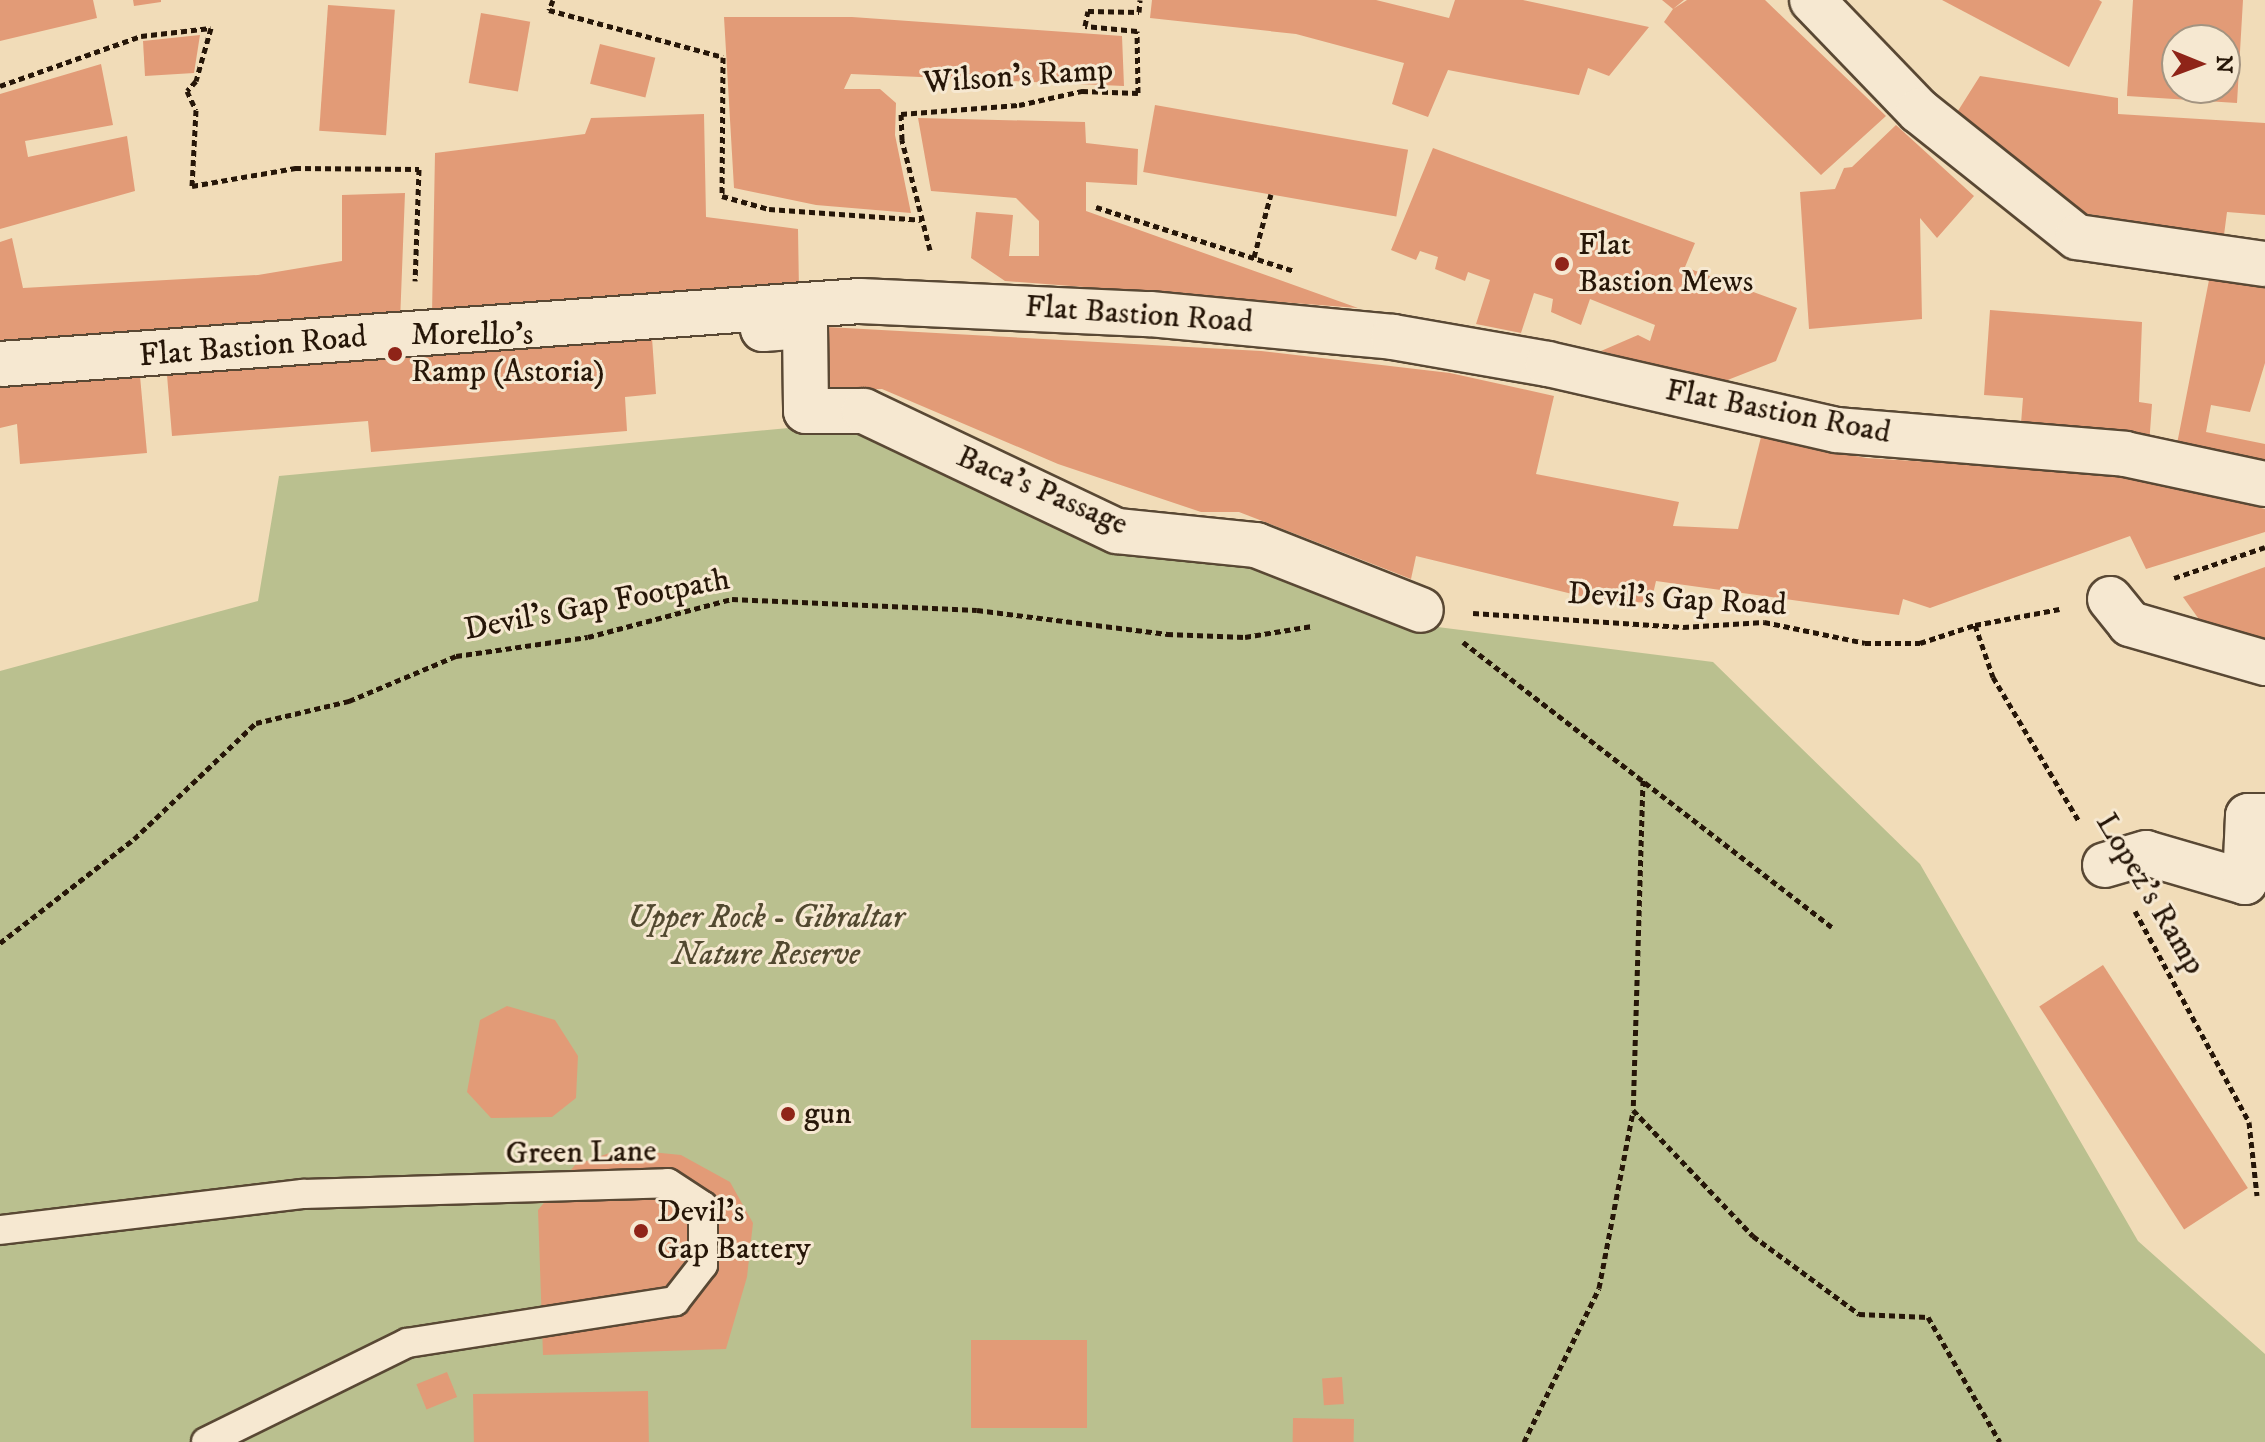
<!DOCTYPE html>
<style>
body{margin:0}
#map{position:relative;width:2265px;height:1442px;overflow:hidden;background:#f1dcb8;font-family:"IM FELL DW Pica",serif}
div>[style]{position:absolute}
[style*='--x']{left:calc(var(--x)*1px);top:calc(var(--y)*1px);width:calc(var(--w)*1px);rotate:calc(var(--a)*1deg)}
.green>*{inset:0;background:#bac08f}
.building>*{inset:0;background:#e29b77;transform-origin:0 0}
.path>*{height:5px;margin-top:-2.5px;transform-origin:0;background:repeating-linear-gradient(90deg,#261608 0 6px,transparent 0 10px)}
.roads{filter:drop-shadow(2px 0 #594834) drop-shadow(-2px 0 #594834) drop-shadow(0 2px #594834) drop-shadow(0 -2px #594834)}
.service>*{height:28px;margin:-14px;padding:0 14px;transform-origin:14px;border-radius:14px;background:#f6e8d1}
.pedestrian>*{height:44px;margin:-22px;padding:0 22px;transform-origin:22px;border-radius:22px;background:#f6e8d1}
.minor>*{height:44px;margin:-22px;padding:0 22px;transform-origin:22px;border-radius:22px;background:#f6e8d1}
.tertiary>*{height:44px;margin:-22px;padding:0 22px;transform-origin:22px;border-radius:22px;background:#f6e8d1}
.dots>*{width:22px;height:22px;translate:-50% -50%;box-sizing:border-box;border:4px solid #f6e8d1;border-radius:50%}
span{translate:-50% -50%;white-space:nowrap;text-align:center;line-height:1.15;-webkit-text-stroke:6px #f6e8d1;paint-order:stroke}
.street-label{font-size:32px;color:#261608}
.poi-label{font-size:32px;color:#261608}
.left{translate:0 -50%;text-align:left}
.park-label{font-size:32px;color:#524930;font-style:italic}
.north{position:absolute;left:2161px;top:24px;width:80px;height:80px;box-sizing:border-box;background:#f6e8d1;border:2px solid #a39481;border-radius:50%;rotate:91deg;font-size:22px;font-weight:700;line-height:32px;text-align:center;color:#261608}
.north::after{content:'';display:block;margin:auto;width:28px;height:36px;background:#8f2418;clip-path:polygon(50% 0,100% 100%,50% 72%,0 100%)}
</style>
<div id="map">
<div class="green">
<div style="clip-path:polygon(863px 421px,1247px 556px,1414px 624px,1713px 662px,1920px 864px,2138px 1241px,2265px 1354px,2265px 1442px,0 1442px,0 671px,258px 601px,279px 476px)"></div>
</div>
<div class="building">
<div style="clip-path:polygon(0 0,93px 0,97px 18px,0 41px)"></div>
<div style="clip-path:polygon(133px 0,161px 0,161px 2px,134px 6px)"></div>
<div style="clip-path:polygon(1152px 0,1376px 0,1449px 18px,1455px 0,1523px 0,1649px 27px,1609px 76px,1588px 68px,1579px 95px,1448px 70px,1428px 117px,1392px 104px,1404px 63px,1296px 34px,1150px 18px)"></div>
<div style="clip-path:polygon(1662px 0,1684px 0,1673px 9px,1687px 0,1765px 0,1886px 116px,1821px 175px,1664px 22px,1673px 9px)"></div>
<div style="clip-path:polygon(1942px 0,2099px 0,2102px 2px,2069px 67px)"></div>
<div style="clip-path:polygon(evenodd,2133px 0,2243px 0,2237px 103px,2127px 96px,2133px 0,2177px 40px,2225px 40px,2225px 88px,2177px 88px,2177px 40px)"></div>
<div style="left:328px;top:5px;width:67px;height:126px;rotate:4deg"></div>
<div style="left:481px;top:13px;width:50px;height:71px;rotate:10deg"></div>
<div style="clip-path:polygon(724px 17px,852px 17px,1122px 36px,1124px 86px,851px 74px,844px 89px,880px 89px,896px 103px,895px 135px,911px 213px,816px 205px,734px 188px)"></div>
<div style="clip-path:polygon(200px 35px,194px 73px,145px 76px,143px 41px)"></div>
<div style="left:600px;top:44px;width:57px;height:41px;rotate:14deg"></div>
<div style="clip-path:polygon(101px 64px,113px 125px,25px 141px,28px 157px,127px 136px,135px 191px,0 229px,0 94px)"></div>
<div style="clip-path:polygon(1980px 76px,2118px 98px,2118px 114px,2265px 123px,2265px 215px,2227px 212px,2224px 235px,2075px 212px,1956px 114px)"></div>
<div style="left:1155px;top:105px;width:257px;height:68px;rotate:10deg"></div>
<div style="clip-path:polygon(704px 114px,706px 217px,798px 229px,799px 291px,432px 314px,435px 153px,585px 134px,591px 118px)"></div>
<div style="clip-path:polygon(918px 118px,1085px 122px,1086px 143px,1138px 149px,1137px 185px,1086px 182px,1086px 211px,1358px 308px,1005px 281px,971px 258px,976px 212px,1013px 215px,1009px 256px,1039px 256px,1039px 221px,1016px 198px,931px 191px)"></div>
<div style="clip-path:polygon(1896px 125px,1974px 196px,1937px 238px,1920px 218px,1922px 319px,1809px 329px,1800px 192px,1835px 189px,1844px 168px,1852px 167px)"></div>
<div style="clip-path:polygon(1433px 148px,1695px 243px,1685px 267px,1797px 308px,1776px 361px,1720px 383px,1601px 351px,1638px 335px,1650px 341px,1655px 325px,1590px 299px,1581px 325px,1551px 312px,1553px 299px,1534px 293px,1521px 333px,1476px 324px,1490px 280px,1468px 272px,1465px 281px,1435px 269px,1438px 257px,1420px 251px,1416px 260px,1391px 250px)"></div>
<div style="clip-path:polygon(405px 193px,400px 322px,0 346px,0 242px,12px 238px,23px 288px,258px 275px,342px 261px,342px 195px)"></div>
<div style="clip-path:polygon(2210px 275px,2265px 288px,2265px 363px,2250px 412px,2211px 405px,2206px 432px,2265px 444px,2265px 469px,2176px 449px)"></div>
<div style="clip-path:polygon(1990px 310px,2142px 322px,2139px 402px,2152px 404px,2149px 445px,2020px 436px,2023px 398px,1984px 395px)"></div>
<div style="clip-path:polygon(827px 327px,1261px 351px,1450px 373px,1554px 396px,1536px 474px,1679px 502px,1673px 526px,1738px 529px,1761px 437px,1866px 458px,2135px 475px,2265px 509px,2265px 532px,2146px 569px,2130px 536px,1930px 608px,1903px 599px,1899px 615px,1656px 581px,1651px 603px,1597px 600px,1416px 556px,1411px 579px,1239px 512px,1201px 512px,1058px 464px,882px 389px,824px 391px)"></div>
<div style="clip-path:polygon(652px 338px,656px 394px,625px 397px,627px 431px,371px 452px,368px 421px,172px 436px,167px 375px)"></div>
<div style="clip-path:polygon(140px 376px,147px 453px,20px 464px,17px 424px,0 428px,0 388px)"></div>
<div style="clip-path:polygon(2265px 567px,2265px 648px,2211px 636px,2183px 597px)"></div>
<div style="left:2103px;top:965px;width:266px;height:76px;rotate:57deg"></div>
<div style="clip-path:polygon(507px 1006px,555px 1020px,578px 1056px,576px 1098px,552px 1117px,491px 1118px,467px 1092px,480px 1020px)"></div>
<div style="clip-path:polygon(621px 1149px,681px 1155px,730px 1182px,753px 1223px,747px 1277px,726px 1349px,543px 1355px,538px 1210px,575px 1165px)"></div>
<div style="left:971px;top:1340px;width:116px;height:88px"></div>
<div style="left:447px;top:1372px;width:27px;height:33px;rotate:68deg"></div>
<div style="left:1342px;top:1377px;width:27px;height:20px;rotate:86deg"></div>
<div style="left:648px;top:1391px;width:51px;height:175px;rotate:89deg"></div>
<div style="left:1293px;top:1418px;width:61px;height:24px;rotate:1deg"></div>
</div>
<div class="path">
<div style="--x:553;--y:0;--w:11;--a:112"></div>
<div style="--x:549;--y:10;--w:180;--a:15.1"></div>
<div style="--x:723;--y:57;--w:139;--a:90.4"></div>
<div style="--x:722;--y:196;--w:49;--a:15.5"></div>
<div style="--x:769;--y:209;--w:152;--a:4.1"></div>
<div style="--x:0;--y:86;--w:150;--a:-19.5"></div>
<div style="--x:141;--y:36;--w:70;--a:-6.5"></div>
<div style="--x:211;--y:28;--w:55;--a:105.8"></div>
<div style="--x:196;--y:81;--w:13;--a:132"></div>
<div style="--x:187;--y:91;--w:21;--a:65"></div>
<div style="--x:196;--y:110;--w:76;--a:93"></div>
<div style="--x:192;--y:186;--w:105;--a:-9.9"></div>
<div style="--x:295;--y:168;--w:124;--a:0.5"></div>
<div style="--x:419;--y:169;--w:112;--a:92"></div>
<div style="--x:1096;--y:207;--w:208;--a:17.9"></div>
<div style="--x:930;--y:250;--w:114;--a:-104.3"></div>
<div style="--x:902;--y:140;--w:26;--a:-92"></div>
<div style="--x:901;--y:114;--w:118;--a:-4.4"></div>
<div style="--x:1019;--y:105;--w:65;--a:-12.5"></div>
<div style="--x:1082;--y:91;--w:56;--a:2"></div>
<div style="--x:1138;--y:93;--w:62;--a:-90.9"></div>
<div style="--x:1137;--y:31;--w:52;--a:-174.5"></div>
<div style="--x:1085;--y:26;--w:15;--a:-79"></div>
<div style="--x:1088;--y:11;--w:51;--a:1.1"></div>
<div style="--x:1139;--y:12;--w:12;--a:-85"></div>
<div style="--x:1254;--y:257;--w:65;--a:-74.9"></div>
<div style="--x:2174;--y:578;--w:96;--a:-18.8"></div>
<div style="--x:1473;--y:613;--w:210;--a:3.8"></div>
<div style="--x:1683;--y:627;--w:81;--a:-3.5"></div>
<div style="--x:1764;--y:622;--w:103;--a:11.7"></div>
<div style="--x:1865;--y:643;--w:55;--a:0"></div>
<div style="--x:1920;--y:643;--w:58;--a:-18.1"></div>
<div style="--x:1975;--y:625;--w:86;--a:-10.7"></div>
<div style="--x:1975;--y:625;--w:55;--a:70.9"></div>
<div style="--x:1993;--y:677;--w:168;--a:59.2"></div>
<div style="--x:1463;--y:642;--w:466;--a:37.7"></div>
<div style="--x:1643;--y:780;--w:330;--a:91.7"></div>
<div style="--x:1633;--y:1110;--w:174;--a:46.4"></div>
<div style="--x:1753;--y:1236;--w:132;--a:36.3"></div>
<div style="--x:1859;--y:1314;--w:69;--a:2.5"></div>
<div style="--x:1928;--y:1317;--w:144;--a:60.1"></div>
<div style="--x:2135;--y:911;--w:240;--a:61.6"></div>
<div style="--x:2249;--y:1122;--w:74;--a:83.8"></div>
<div style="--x:0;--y:943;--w:170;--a:-37.8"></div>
<div style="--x:134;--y:839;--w:168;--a:-43.6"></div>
<div style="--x:256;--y:723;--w:96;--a:-13.3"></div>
<div style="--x:349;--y:701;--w:116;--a:-22.8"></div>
<div style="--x:456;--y:656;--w:133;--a:-8.2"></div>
<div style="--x:588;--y:637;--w:149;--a:-14.8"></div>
<div style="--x:732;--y:599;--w:245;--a:2.6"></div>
<div style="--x:977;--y:610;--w:192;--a:7.2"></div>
<div style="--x:1167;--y:634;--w:78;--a:2.2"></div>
<div style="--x:1245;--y:637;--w:68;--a:-9.3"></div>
<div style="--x:1524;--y:1442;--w:171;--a:-64"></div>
<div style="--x:1599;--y:1288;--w:180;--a:-79.1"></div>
</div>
<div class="roads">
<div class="service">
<div style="--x:0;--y:1230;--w:305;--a:-6.8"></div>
<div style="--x:303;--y:1194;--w:365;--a:-1.7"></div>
<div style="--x:668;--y:1183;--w:42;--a:33.3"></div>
<div style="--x:703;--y:1206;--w:59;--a:90"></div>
<div style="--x:703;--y:1265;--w:46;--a:127.9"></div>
<div style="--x:675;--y:1301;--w:271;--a:171.1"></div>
<div style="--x:407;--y:1343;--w:224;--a:153.8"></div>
</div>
<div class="pedestrian">
<div style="--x:764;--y:310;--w:19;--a:93"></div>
<div style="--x:763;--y:329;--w:42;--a:-4.1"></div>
<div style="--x:805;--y:326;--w:85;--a:89.3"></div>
<div style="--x:806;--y:411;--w:58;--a:0"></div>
<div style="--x:864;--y:411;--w:280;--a:25.4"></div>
<div style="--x:1117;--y:531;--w:140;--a:5.8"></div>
<div style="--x:1256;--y:545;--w:177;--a:21.5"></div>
<div style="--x:2110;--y:599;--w:32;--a:51"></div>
<div style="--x:2130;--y:624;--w:141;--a:16.1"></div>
<div style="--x:2105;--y:865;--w:43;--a:-16.3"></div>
<div style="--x:2146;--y:853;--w:103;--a:16.3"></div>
<div style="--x:2245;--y:882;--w:66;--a:-87.4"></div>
<div style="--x:2248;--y:816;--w:17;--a:0"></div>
</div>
<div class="minor">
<div style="--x:0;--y:364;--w:862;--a:-4.19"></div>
<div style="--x:860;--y:301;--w:290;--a:2.6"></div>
<div style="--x:1150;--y:314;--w:244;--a:5.4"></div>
<div style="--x:1393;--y:337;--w:157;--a:9.9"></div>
<div style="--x:1548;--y:364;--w:295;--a:12.9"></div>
<div style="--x:1836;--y:430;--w:290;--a:4.7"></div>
<div style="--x:2125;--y:454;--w:143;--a:12.1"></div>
</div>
<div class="tertiary">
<div style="--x:1812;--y:0;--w:154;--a:46.1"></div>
<div style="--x:1919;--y:111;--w:202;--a:38.6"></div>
<div style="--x:2077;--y:237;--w:190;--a:8.2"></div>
</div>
</div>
<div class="dots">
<div style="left:1562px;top:264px;background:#8f2418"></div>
<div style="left:395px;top:354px;background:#8f2418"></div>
<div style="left:788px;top:1114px;background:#8f2418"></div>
<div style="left:641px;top:1231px;background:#8f2418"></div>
</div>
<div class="street-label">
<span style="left:1018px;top:77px;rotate:-4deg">Wilson's Ramp</span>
<span style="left:1139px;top:315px;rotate:4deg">Flat Bastion Road</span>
<span style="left:253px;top:347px;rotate:-5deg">Flat Bastion Road</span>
<span style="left:1778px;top:412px;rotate:11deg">Flat Bastion Road</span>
<span style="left:1042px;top:491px;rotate:23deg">Baca's Passage</span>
<span style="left:1677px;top:600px;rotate:3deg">Devil's Gap Road</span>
<span style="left:597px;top:605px;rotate:-11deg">Devil's Gap Footpath</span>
<span style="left:2150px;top:894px;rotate:59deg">Lopez's Ramp</span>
<span style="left:581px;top:1153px;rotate:-1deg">Green Lane</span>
</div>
<div class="poi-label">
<span class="left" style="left:1578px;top:264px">Flat<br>Bastion Mews</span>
<span class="left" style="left:411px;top:354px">Morello's<br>Ramp (Astoria)</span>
<span class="left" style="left:804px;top:1114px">gun</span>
<span class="left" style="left:657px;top:1231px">Devil's<br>Gap Battery</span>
</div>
<div class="park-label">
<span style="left:766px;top:937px">Upper Rock - Gibraltar<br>Nature Reserve</span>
</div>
<div class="north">N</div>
</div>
